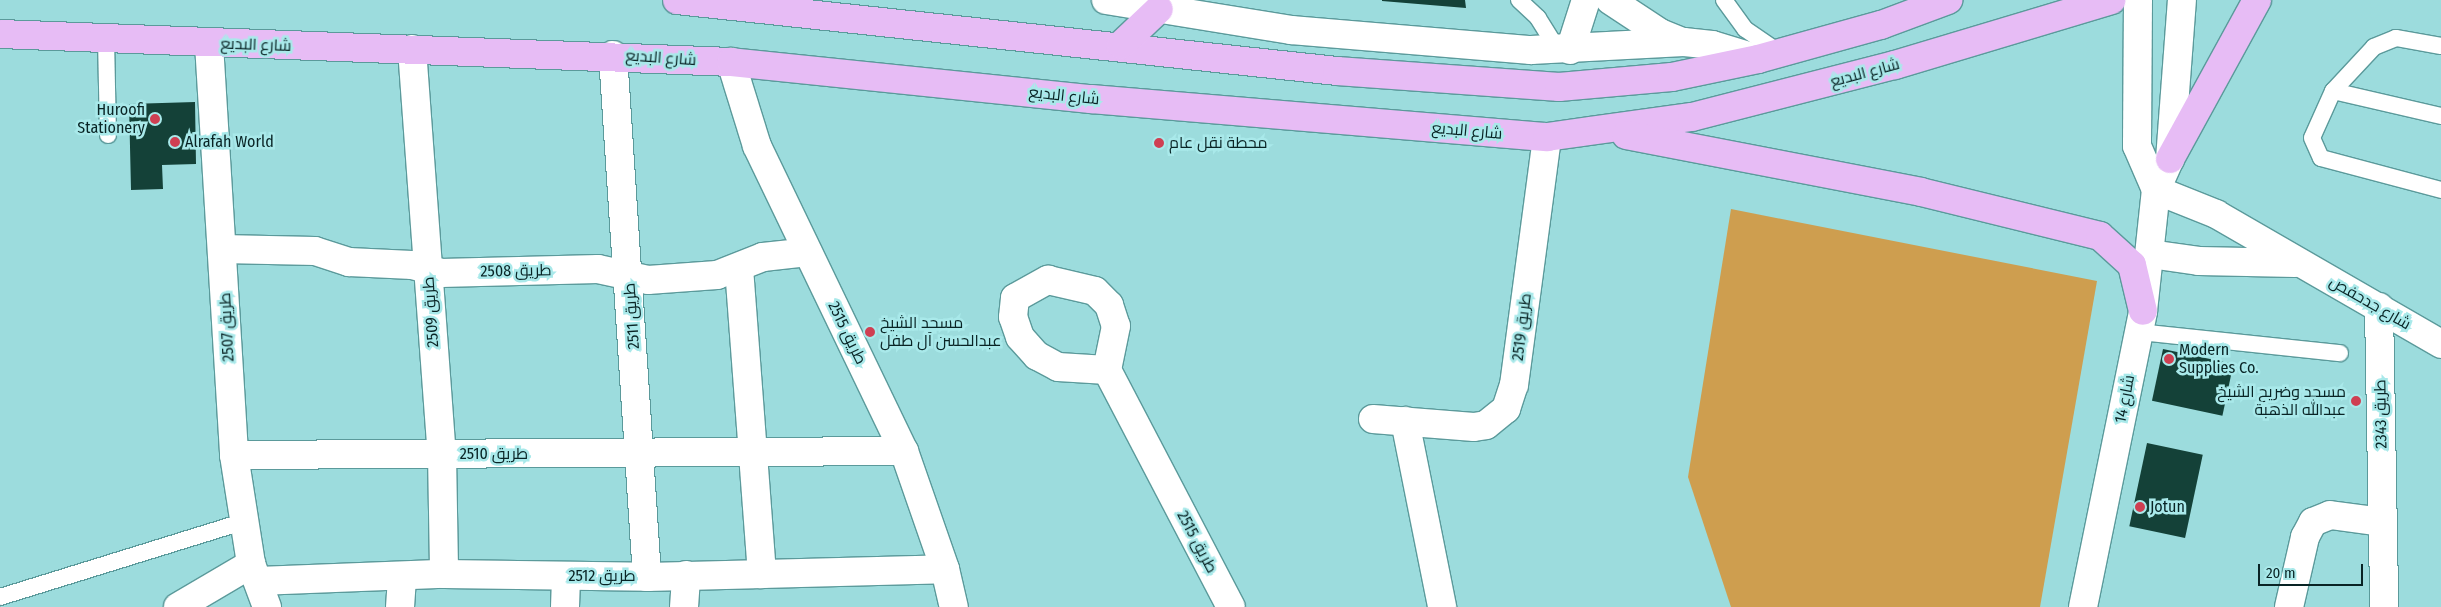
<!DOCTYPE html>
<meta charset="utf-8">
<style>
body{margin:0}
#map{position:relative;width:2441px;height:607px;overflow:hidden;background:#9cdcdd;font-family:"Fira Sans Condensed",Cairo,sans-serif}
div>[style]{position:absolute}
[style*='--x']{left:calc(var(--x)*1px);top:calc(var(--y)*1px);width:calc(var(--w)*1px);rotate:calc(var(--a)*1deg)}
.green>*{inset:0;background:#ce9e4f}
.building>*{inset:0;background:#144138;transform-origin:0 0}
.roads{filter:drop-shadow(1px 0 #5b9a9b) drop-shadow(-1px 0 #5b9a9b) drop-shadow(0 1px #5b9a9b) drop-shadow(0 -1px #5b9a9b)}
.lane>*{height:16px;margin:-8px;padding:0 8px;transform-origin:8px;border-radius:8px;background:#fff}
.street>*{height:28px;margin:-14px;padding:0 14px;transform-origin:14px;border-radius:14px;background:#fff}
.secondary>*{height:28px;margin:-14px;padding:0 14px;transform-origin:14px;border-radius:14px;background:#fff}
.primary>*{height:28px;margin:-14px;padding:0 14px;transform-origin:14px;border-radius:14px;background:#e7bcf5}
.dots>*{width:14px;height:14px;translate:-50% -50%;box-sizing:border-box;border:2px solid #a9e9ea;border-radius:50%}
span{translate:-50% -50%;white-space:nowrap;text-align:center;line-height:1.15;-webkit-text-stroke:5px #a9e9ea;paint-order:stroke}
.street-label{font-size:16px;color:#092425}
.poi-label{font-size:16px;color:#092425}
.right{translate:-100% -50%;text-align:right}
.left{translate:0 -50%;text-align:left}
.scale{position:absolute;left:2258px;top:564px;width:105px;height:22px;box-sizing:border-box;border:2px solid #092425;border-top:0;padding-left:6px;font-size:15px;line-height:18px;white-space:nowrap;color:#092425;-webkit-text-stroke:4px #a9e9ea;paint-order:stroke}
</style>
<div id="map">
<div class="green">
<div style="clip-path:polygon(1731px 209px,2097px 281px,2040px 607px,1731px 607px,1688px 477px)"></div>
</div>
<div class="building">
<div style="clip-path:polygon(1382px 0,1465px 0,1466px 8px,1382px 1px)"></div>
<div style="clip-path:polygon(195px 102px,196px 164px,162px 165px,163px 189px,131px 190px,129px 104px)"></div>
<div style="left:2163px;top:349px;width:72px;height:53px;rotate:12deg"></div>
<div style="left:2147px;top:443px;width:57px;height:85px;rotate:12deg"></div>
</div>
<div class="roads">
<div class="lane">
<div style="--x:1519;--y:0;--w:26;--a:43"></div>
<div style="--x:1538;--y:18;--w:38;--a:58"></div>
<div style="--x:1724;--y:0;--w:36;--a:54"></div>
<div style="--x:1745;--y:29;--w:42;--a:34.4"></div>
<div style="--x:106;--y:39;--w:96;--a:88.8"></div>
<div style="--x:2441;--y:46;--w:46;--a:-169.9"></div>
<div style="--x:2396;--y:38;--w:24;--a:158"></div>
<div style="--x:2374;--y:47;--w:60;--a:133"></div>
<div style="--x:2333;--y:91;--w:51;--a:114.1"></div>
<div style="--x:2312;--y:138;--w:22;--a:66"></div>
<div style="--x:2321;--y:158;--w:124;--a:14.9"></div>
<div style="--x:2333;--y:91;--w:111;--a:13"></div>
<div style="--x:2139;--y:332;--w:202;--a:6"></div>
<div style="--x:0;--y:597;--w:257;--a:-17.2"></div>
</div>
<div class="street">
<div style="--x:1106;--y:0;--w:187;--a:9.2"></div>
<div style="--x:1291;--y:30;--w:241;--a:4.8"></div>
<div style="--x:1531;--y:50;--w:153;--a:-3"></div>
<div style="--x:1684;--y:42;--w:28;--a:6"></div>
<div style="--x:1712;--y:45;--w:48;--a:16.9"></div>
<div style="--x:1610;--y:0;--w:60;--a:33.4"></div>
<div style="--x:1660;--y:33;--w:24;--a:22"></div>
<div style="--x:209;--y:44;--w:412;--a:86.5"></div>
<div style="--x:234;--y:455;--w:110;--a:81.1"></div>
<div style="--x:251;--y:564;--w:46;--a:69.6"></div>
<div style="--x:412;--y:49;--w:406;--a:85.8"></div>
<div style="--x:442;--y:454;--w:120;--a:89"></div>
<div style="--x:1570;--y:50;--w:52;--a:-72.3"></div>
<div style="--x:613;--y:55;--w:523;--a:86.27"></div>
<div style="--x:731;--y:62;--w:88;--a:72.8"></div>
<div style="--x:757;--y:146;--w:339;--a:64.3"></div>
<div style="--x:904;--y:451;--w:125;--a:70.8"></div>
<div style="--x:945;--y:569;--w:39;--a:77"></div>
<div style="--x:222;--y:249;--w:93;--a:1.2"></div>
<div style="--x:315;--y:251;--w:36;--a:18"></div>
<div style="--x:349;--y:262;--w:63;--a:2.7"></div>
<div style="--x:412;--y:265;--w:30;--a:15"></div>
<div style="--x:441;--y:273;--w:157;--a:-1.5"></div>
<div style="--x:598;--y:269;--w:51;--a:12.4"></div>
<div style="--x:648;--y:280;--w:69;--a:-4.1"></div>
<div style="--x:717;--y:275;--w:49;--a:-21.4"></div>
<div style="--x:763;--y:257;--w:45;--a:-6.3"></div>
<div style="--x:739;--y:268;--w:307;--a:85.7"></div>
<div style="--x:2379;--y:307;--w:300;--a:89"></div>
<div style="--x:1107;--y:370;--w:49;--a:-176.5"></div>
<div style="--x:1058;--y:367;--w:24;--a:-152"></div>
<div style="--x:1037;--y:356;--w:25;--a:-132"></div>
<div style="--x:1020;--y:337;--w:21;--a:-109"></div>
<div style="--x:1013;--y:317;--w:19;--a:-84"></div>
<div style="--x:1015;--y:298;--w:38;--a:-29"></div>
<div style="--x:1048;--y:280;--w:48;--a:13.2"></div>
<div style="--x:1095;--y:291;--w:20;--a:45"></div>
<div style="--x:1109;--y:305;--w:22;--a:72"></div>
<div style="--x:1116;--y:326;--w:45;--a:101.6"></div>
<div style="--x:1107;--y:370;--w:267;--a:62.4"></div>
<div style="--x:1373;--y:419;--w:101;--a:4.5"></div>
<div style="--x:1474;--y:427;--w:12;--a:-9"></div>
<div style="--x:1486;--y:425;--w:26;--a:-39"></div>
<div style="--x:1506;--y:409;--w:25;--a:-72"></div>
<div style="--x:1514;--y:385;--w:250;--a:-82.4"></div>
<div style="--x:1405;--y:421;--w:190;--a:78.7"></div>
<div style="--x:234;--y:455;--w:670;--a:-0.34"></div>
<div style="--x:258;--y:581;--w:186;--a:-2.2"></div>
<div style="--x:444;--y:574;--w:203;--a:0.8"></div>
<div style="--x:647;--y:577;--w:298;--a:-1.5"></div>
<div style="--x:178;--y:607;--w:85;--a:-30.5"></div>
<div style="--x:400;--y:607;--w:30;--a:-86"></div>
<div style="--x:565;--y:607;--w:31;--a:-88"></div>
<div style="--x:684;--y:607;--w:32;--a:-86"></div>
<div style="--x:2289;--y:607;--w:72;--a:-77.1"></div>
<div style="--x:2305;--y:537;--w:17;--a:-62"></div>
<div style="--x:2313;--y:522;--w:18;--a:-22"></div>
<div style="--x:2330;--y:515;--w:52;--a:7.7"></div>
</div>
<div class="secondary">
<div style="--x:2138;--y:0;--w:146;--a:90.4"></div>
<div style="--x:2137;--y:146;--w:48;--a:66.6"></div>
<div style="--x:2156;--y:190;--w:65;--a:21.8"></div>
<div style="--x:2216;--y:214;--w:260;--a:30"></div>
<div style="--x:2150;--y:254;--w:49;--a:8.1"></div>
<div style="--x:2199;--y:261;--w:96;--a:1.2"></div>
<div style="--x:2083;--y:607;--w:302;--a:-78.5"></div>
<div style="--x:2143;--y:311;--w:122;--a:-83.9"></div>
<div style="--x:2156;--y:190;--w:34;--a:-66"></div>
<div style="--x:2170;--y:159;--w:159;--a:-85.7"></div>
</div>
<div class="primary">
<div style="--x:677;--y:0;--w:664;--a:6.14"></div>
<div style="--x:1337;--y:71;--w:223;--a:4.1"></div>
<div style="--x:1559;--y:87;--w:113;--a:-5.1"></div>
<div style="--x:1672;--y:77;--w:88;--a:-11.8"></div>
<div style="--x:1758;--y:59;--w:128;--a:-15.5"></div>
<div style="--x:1881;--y:25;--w:72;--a:-20.5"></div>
<div style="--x:0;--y:34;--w:732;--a:2.19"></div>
<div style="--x:731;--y:62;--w:362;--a:5.9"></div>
<div style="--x:1091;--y:99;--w:458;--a:4.8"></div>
<div style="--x:1547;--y:137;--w:146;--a:-7.9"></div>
<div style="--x:1692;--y:117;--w:210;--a:-14.4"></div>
<div style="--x:1895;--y:65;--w:226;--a:-16.7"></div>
<div style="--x:1121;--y:45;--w:52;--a:-43.5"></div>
<div style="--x:1626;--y:135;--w:300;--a:10.9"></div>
<div style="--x:1921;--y:192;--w:184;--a:13.8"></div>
<div style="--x:2100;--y:236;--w:43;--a:42.2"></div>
<div style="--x:2132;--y:265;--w:47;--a:76.6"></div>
<div style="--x:2170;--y:159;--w:181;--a:-61.3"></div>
</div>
</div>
<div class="dots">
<div style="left:155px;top:119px;background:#cf3f52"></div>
<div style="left:175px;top:142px;background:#cf3f52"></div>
<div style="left:1159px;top:143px;background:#cf3f52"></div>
<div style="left:870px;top:332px;background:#cf3f52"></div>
<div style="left:2169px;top:359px;background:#cf3f52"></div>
<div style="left:2356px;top:401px;background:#cf3f52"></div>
<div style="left:2140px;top:507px;background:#cf3f52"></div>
</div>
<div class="street-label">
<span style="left:256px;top:45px;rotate:2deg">شارع البديع</span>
<span style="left:661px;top:58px;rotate:4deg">شارع البديع</span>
<span style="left:1865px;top:73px;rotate:-15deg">شارع البديع</span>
<span style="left:1064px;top:96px;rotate:6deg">شارع البديع</span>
<span style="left:1467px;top:131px;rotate:5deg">شارع البديع</span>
<span style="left:516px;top:271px;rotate:-1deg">طريق 2508</span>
<span style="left:2370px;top:303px;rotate:30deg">شارع جدحفص</span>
<span style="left:431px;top:312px;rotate:-94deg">طريق 2509</span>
<span style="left:632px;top:316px;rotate:-94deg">طريق 2511</span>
<span style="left:227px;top:327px;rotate:-93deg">طريق 2507</span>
<span style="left:1522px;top:327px;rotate:-83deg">طريق 2519</span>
<span style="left:847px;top:333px;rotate:64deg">طريق 2515</span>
<span style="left:2125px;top:399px;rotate:-79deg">شارع 14</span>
<span style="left:2381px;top:414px;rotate:-91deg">طريق 2343</span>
<span style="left:494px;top:454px">طريق 2510</span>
<span style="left:1197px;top:542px;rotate:62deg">طريق 2515</span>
<span style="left:602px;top:576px">طريق 2512</span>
</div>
<div class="poi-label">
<span class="right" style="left:145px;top:119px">Huroofi<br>Stationery</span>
<span class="left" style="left:185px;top:142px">Alrafah World</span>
<span class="left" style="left:1169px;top:143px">محطة نقل عام</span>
<span class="left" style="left:880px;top:332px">مسجد الشيخ<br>عبدالحسن آل طفل</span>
<span class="left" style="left:2179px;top:359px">Modern<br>Supplies Co.</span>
<span class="right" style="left:2346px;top:401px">مسجد وضريح الشيخ<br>عبدالله الذهبة</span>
<span class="left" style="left:2150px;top:507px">Jotun</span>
</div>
<div class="scale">20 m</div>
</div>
